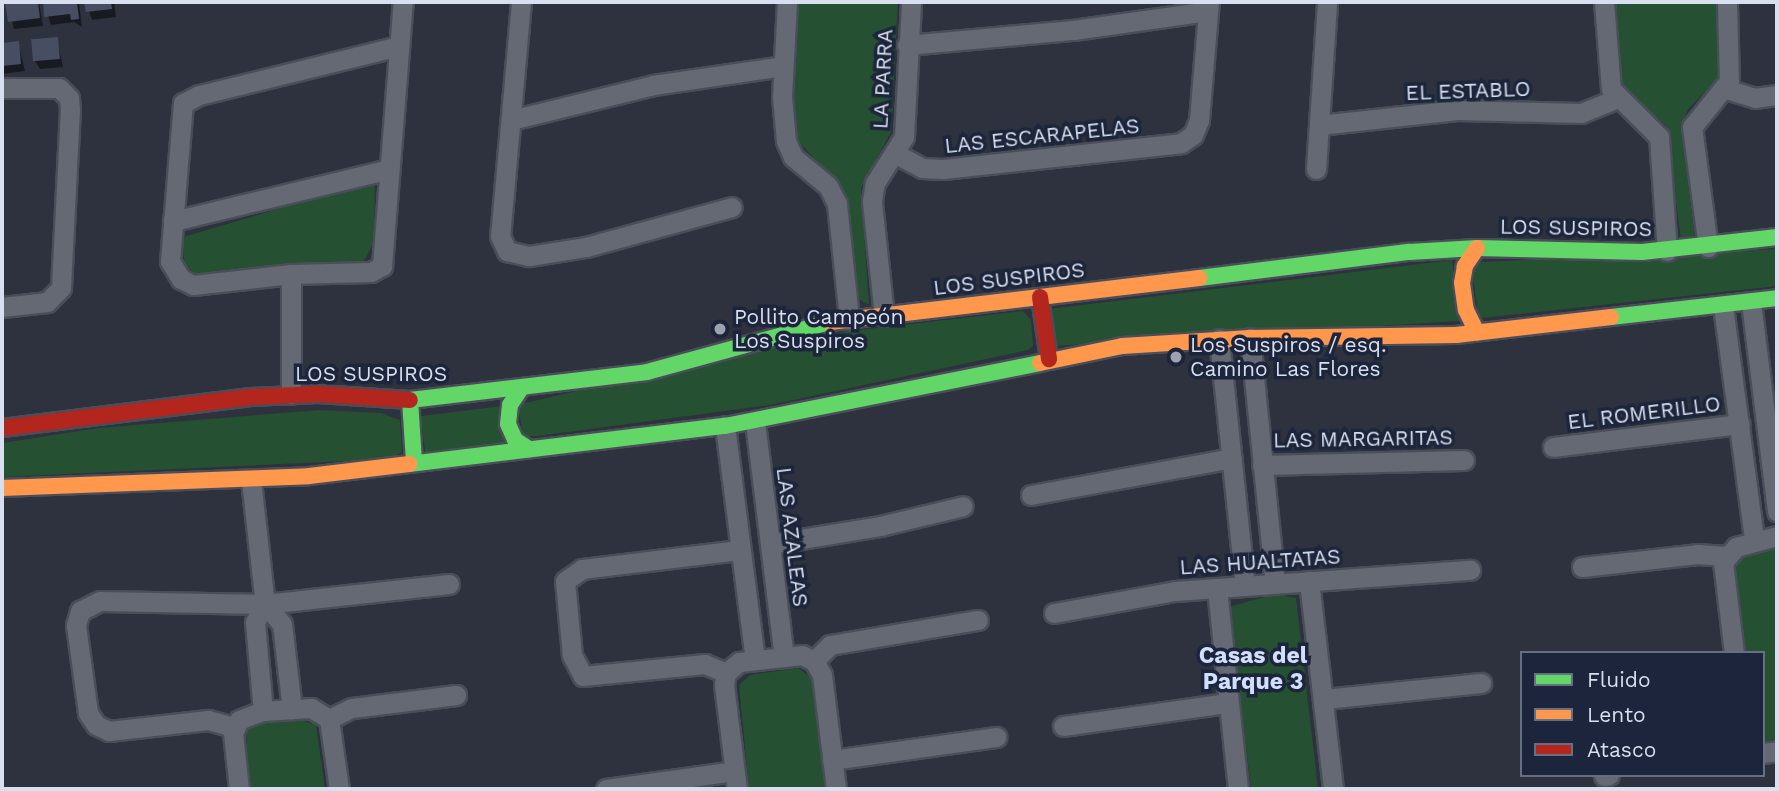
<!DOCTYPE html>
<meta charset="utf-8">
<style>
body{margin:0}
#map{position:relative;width:1779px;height:791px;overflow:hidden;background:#2d323e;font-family:"Work Sans",sans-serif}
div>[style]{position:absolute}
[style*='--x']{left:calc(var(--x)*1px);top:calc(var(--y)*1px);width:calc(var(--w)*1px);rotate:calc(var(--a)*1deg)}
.green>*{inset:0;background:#255032;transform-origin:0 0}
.shadow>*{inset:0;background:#0007}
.building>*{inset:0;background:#474e62;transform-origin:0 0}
.roads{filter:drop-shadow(2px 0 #494e59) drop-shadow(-2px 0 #494e59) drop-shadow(0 2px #494e59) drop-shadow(0 -2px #494e59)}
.street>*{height:19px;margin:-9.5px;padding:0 9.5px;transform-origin:9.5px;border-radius:9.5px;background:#646973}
.fast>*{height:16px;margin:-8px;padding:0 8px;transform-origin:8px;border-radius:8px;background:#63d668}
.slow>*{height:16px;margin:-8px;padding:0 8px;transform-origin:8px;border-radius:8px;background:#ff974d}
.jam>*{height:16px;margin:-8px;padding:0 8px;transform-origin:8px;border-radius:8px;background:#b3261e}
.dots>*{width:19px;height:19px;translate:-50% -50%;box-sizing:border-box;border:4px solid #1c253b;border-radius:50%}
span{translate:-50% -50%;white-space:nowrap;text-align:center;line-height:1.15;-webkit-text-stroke:7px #1c253b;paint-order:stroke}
.street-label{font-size:21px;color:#d8dfee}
.poi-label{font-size:21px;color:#d8dfee}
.left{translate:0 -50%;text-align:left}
.neighbourhood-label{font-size:23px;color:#d1dffd;font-weight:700}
.frame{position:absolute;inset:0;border:4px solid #d8dfee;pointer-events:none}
.legend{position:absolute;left:1520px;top:651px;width:245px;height:126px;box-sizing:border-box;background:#1c253b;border:2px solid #676f83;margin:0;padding:9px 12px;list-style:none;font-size:21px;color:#d8dfee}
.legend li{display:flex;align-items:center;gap:14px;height:35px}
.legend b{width:35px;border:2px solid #676f83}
</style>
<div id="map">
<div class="green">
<div style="clip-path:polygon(799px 2px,898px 2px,891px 132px,861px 188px,869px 305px,859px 299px,845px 195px,797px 139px,793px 100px)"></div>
<div style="clip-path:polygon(1615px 2px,1716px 2px,1719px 78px,1688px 109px,1681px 129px,1695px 238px,1681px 240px,1666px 125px,1625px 93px,1620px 80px)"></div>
<div style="clip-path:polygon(375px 180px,374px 242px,364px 261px,195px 274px,185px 263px,180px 238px)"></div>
<div style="clip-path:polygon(1777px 249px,1777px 286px,1483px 318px,1478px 314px,1472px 271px,1481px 262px)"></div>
<div style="clip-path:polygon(1452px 260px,1459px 321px,1055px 346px,1049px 309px)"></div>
<div style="clip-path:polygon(1023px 311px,1031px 320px,1033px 346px,1028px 350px,770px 405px,538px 436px,524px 436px,517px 405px,807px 336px)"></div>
<div style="left:503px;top:406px;width:38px;height:83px;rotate:83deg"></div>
<div style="clip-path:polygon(319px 410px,381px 413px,400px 420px,402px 452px,390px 459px,2px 477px,2px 443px,98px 428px)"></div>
<div style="clip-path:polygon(1777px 549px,1777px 740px,1767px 741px,1763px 739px,1763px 653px,1743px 653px,1734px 569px,1743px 555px)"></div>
<div style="clip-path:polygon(1275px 594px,1296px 598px,1318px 789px,1251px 789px,1229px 607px)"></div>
<div style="clip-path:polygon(798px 668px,812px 678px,825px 789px,749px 789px,739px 685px,750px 675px)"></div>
<div style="clip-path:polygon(295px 718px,316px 725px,325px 789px,249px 789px,246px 731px,265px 720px)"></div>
</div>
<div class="shadow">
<div style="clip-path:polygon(7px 2px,39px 2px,43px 26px,14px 29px)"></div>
<div style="clip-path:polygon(44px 2px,79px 2px,82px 27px,74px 22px,51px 25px)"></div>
<div style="clip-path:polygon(86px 2px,114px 2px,116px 17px,92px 20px)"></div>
<div style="clip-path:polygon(57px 39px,63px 67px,40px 69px,35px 61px)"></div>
<div style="clip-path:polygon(18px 43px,25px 71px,2px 74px,2px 45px)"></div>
</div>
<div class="building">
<div style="clip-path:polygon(5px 2px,38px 2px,40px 18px,8px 22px)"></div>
<div style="clip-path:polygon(43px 2px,77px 2px,79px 19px,71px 20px,70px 14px,44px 17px)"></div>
<div style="clip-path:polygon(84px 2px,111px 2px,112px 9px,86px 12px)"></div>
<div style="left:58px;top:37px;width:22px;height:27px;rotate:85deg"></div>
<div style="clip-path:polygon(19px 41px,21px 64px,2px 66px,2px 43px)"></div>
</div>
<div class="roads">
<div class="street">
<div style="--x:521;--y:2;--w:235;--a:95.1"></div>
<div style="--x:500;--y:236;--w:17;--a:65"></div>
<div style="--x:507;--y:251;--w:23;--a:13"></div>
<div style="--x:529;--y:256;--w:58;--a:-9"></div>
<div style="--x:586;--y:247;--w:151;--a:-15.3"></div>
<div style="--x:787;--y:2;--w:95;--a:93"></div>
<div style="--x:782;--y:97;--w:44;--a:84.8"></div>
<div style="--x:786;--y:141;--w:17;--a:66"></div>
<div style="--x:793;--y:157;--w:45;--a:39.6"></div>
<div style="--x:828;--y:186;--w:20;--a:63"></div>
<div style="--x:837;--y:204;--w:116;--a:84"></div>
<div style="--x:1604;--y:2;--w:87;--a:85.4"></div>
<div style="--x:1611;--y:89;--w:68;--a:45"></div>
<div style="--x:1659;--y:137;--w:114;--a:86"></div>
<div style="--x:907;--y:45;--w:167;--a:-5.2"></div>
<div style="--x:1073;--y:30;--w:136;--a:-8"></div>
<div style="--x:399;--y:46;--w:206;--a:166.2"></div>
<div style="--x:199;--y:95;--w:18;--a:153"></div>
<div style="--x:183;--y:103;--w:159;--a:94.7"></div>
<div style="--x:170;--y:261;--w:21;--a:59"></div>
<div style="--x:181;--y:279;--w:13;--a:27"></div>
<div style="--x:193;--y:285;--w:99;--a:-6.4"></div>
<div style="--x:291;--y:274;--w:80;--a:-1.4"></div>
<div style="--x:371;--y:272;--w:13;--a:-29"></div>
<div style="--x:382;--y:266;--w:265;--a:-85.5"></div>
<div style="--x:2;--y:88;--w:57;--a:0"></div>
<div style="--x:59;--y:88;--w:14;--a:45"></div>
<div style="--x:69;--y:98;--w:11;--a:85"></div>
<div style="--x:70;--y:109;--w:179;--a:92.9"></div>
<div style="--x:61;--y:288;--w:20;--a:135"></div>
<div style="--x:47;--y:302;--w:45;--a:173.7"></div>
<div style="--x:1726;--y:89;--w:30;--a:17"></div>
<div style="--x:1755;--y:98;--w:22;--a:-8"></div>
<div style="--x:511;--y:120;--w:146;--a:-13.8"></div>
<div style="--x:653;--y:85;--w:131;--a:-8.3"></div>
<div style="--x:1319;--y:125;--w:139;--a:-6.2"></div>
<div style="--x:1457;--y:110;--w:124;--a:1.4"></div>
<div style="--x:1581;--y:113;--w:38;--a:-22"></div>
<div style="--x:896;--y:154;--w:30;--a:28"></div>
<div style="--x:922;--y:168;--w:21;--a:3"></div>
<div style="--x:943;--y:169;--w:239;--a:-6.2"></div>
<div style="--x:1181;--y:143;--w:14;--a:-34"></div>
<div style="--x:1193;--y:135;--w:16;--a:-68"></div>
<div style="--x:1199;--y:120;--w:118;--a:-85.2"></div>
<div style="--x:1316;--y:169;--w:167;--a:-86.2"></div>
<div style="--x:173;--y:221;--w:222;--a:-13.5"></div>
<div style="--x:1708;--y:247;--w:121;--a:-97.6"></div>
<div style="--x:1692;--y:127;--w:59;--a:-51.2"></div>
<div style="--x:1729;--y:81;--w:79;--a:-91.5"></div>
<div style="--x:1751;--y:302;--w:211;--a:82.9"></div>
<div style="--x:1723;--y:306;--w:235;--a:82.4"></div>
<div style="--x:884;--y:316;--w:116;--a:-96"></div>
<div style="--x:872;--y:201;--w:18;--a:-81"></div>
<div style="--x:875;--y:183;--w:54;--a:-57.8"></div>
<div style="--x:904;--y:137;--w:135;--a:-87"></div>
<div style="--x:1250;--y:338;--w:247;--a:84.2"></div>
<div style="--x:1219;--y:339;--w:248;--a:84"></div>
<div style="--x:291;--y:394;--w:120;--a:-90"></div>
<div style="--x:755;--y:422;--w:237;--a:83"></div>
<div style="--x:725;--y:426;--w:236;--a:82.7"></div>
<div style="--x:1553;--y:447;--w:188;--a:-7"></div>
<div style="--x:1262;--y:465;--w:202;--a:-1.4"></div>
<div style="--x:251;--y:480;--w:125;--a:83.6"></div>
<div style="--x:265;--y:604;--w:21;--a:119"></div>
<div style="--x:255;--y:622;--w:89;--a:84.9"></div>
<div style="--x:1031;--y:495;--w:204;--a:-10.4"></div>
<div style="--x:770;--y:544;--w:111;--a:-9.3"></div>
<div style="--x:880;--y:526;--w:85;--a:-13.5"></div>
<div style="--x:1582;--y:567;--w:116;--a:-6.4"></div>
<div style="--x:1697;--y:554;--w:29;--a:4"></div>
<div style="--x:1309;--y:581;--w:209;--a:83.4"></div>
<div style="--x:1217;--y:589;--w:201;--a:84"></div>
<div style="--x:265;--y:604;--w:26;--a:50"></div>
<div style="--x:282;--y:624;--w:86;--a:83.3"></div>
<div style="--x:1054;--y:613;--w:123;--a:-10.3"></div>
<div style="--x:1175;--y:591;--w:296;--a:-4.1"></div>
<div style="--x:1734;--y:653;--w:92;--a:-96.9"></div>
<div style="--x:1723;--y:562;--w:20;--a:-49"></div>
<div style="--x:1736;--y:547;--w:42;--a:-15"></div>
<div style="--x:814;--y:661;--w:23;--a:-45"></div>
<div style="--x:830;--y:645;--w:150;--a:-9.6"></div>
<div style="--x:726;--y:673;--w:23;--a:-157"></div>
<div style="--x:705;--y:664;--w:123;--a:174.4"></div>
<div style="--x:583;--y:676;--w:24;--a:-118"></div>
<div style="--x:572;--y:655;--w:74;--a:-95.4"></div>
<div style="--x:565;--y:581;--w:21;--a:-35"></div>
<div style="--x:582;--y:569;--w:159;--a:-6.9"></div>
<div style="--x:1324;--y:699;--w:158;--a:-5.8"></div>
<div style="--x:329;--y:719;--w:25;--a:-26"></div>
<div style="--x:352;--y:708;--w:105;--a:-7.1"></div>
<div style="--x:1063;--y:726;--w:166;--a:-8"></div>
<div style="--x:233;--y:727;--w:26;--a:-164"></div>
<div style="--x:208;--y:720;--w:100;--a:173.7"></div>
<div style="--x:109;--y:731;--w:14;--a:-155"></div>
<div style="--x:96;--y:725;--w:14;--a:-124"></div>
<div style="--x:88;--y:713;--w:89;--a:-97.8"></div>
<div style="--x:76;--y:625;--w:15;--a:-74"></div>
<div style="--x:80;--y:611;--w:22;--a:-27"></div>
<div style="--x:100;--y:601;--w:165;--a:1"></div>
<div style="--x:265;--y:604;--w:185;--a:-6.2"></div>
<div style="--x:1763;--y:753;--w:14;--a:-8"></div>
<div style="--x:832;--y:760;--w:166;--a:-8"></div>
<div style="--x:1604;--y:776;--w:5;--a:-11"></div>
<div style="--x:239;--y:789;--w:56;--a:-96.1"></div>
<div style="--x:233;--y:733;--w:14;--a:-65"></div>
<div style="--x:239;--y:720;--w:26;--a:-21"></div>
<div style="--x:263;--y:711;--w:48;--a:-3.6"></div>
<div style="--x:311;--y:708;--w:21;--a:31"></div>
<div style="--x:329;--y:719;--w:71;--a:81.9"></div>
<div style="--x:606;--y:789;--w:129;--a:-8"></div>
<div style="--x:737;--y:789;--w:105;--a:-97.1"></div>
<div style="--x:724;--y:685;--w:12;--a:-81"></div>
<div style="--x:726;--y:673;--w:17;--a:-40"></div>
<div style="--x:739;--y:662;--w:63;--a:-6.3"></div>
<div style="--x:802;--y:655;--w:13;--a:27"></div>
<div style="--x:814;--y:661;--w:16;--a:60"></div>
<div style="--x:822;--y:675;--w:115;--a:83"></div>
</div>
<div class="fast">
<div style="--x:1199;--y:278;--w:212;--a:-7.1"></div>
<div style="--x:1409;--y:252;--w:68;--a:-3.4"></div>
<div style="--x:1477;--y:248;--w:165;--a:1.4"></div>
<div style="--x:1642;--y:252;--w:136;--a:-6.3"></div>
<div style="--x:1611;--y:317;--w:167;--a:-6.5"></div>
<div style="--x:520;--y:390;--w:18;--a:124"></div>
<div style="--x:510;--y:405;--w:19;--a:96"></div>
<div style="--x:508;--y:424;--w:17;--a:66"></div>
<div style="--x:515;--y:440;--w:17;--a:33"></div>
<div style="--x:410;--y:400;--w:62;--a:86.3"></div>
<div style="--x:410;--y:400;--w:239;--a:-6.7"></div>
<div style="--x:647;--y:372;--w:190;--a:-15.3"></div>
<div style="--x:409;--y:464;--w:318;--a:-6.9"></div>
<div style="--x:725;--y:426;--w:321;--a:-11.3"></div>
</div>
<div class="slow">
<div style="--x:1477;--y:248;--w:22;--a:124"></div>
<div style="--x:1465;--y:266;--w:17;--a:100"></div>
<div style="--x:1462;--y:283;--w:27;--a:82"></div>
<div style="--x:1466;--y:310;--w:25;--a:64"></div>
<div style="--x:830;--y:322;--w:372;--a:-6.8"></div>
<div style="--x:1040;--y:363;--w:84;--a:-11.7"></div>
<div style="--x:1122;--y:346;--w:128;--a:-3.6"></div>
<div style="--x:1250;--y:338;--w:206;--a:-0.8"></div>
<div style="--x:1456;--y:335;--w:156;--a:-6.6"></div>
<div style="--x:2;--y:488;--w:307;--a:-2.2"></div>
<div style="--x:309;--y:476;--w:101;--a:-6.8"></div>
</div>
<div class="jam">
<div style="--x:1040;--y:297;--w:63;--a:81.7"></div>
<div style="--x:2;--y:428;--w:251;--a:-7.1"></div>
<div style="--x:251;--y:397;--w:67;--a:-2.6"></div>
<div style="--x:318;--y:394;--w:92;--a:3.7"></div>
</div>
</div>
<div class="dots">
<div style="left:720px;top:329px;background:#9ca2b0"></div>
<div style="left:1176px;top:357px;background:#9ca2b0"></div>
</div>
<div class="street-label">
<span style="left:883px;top:79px;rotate:-87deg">LA PARRA</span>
<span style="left:1468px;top:91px;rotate:-2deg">EL ESTABLO</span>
<span style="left:1042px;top:136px;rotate:-6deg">LAS ESCARAPELAS</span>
<span style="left:1576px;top:228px;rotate:1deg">LOS SUSPIROS</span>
<span style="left:1009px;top:279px;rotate:-7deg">LOS SUSPIROS</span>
<span style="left:371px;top:374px">LOS SUSPIROS</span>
<span style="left:1644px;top:413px;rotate:-7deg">EL ROMERILLO</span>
<span style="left:1363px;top:439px;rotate:-1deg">LAS MARGARITAS</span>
<span style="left:792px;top:537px;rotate:83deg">LAS AZALEAS</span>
<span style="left:1260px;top:562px;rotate:-4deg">LAS HUALTATAS</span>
</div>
<div class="poi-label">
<span class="left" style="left:734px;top:329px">Pollito Campeón<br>Los Suspiros</span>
<span class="left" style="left:1190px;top:357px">Los Suspiros / esq.<br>Camino Las Flores</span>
</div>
<div class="neighbourhood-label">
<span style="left:1253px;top:669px">Casas del<br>Parque 3</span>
</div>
<div class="frame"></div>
<ul class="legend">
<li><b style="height:9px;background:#63d668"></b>Fluido</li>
<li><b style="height:9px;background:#ff974d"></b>Lento</li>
<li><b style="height:9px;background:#b3261e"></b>Atasco</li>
</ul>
</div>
